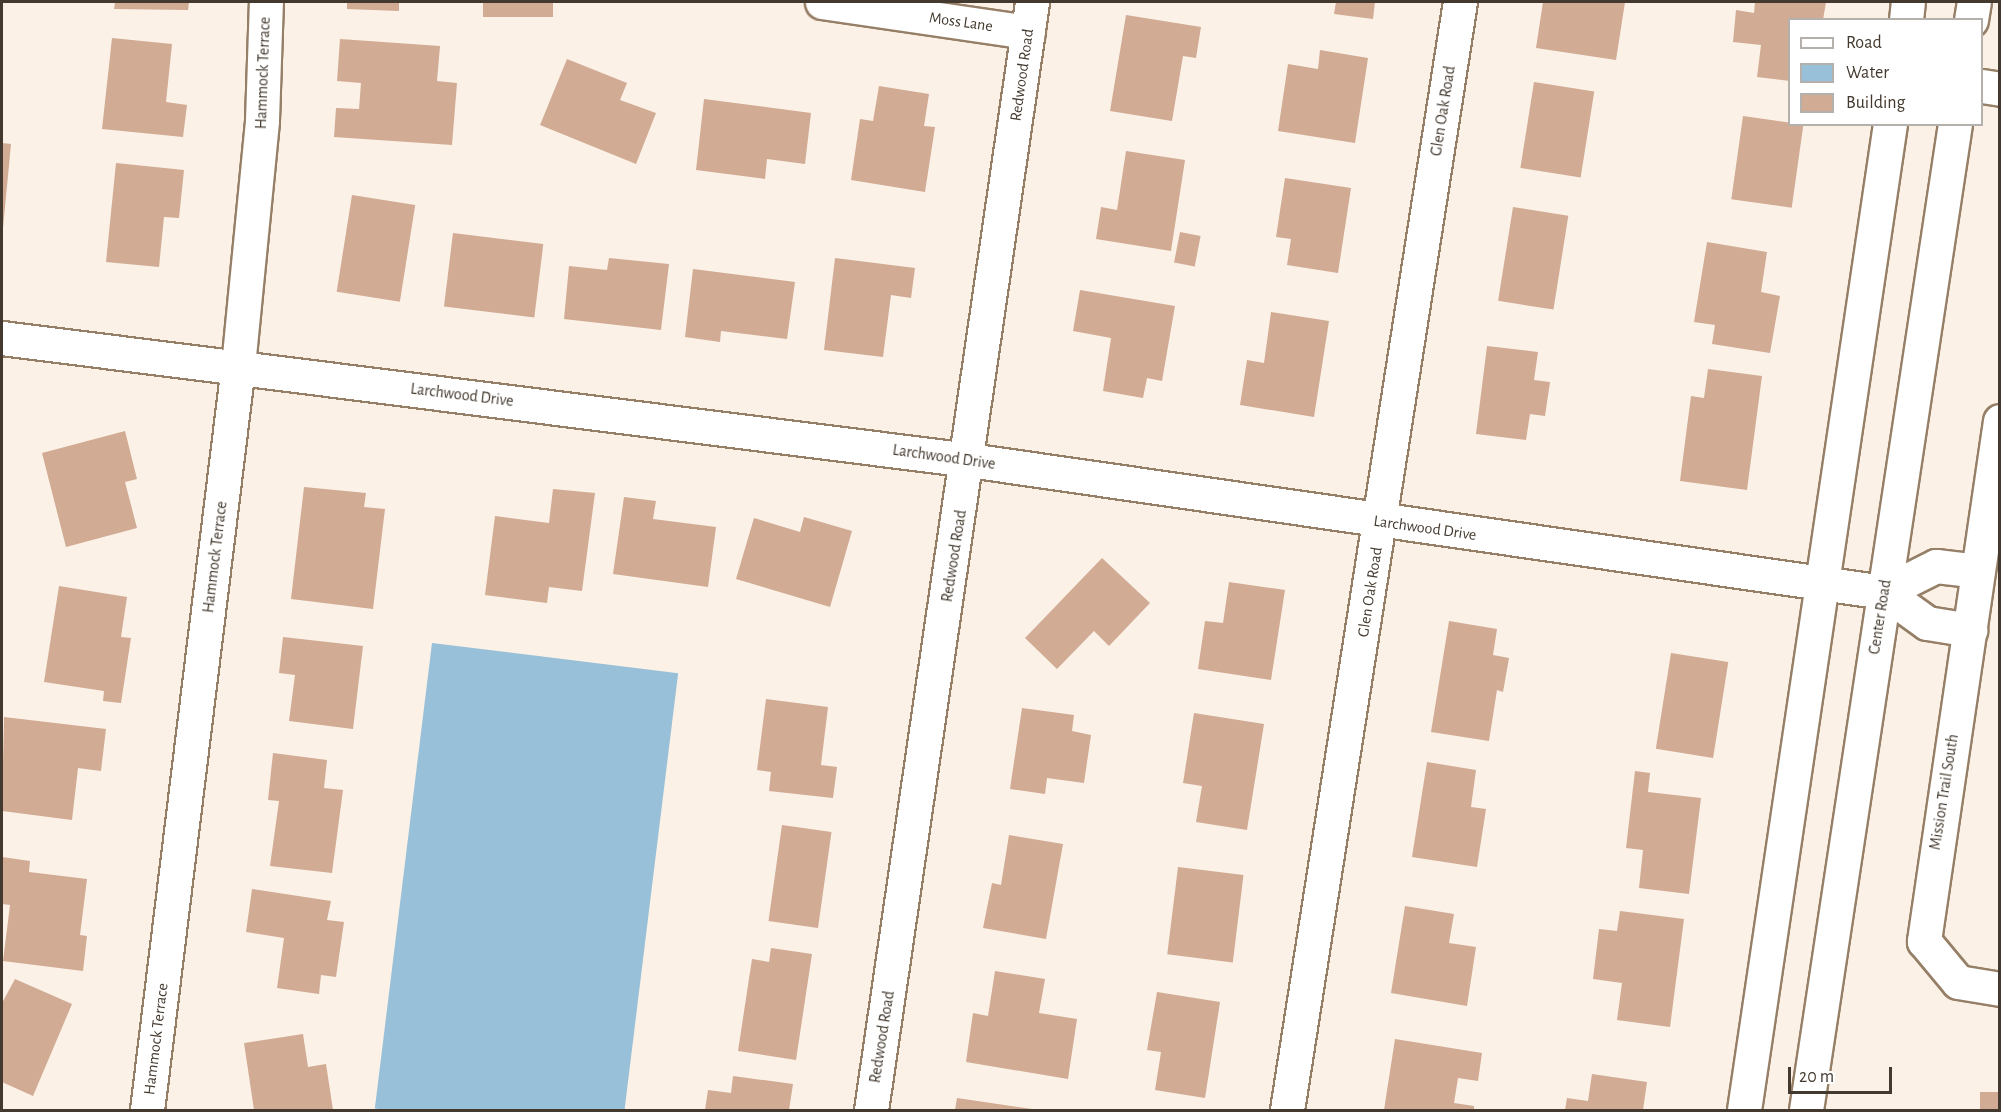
<!DOCTYPE html>
<style>
body{margin:0}
#map{position:relative;width:2001px;height:1112px;overflow:hidden;background:#fbf1e6;font-family:"Alegreya Sans",sans-serif}
div>[style]{position:absolute}
[style*='--x']{left:calc(var(--x)*1px);top:calc(var(--y)*1px);width:calc(var(--w)*1px);rotate:calc(var(--a)*1deg)}
.water>*{inset:0;background:#98c0d8;transform-origin:0 0}
.building>*{inset:0;background:#d1ab94;transform-origin:0 0}
.roads{filter:drop-shadow(2px 0 #967f67) drop-shadow(-2px 0 #967f67) drop-shadow(0 2px #967f67) drop-shadow(0 -2px #967f67)}
.minor>*{height:33px;margin:-16.5px;padding:0 16.5px;transform-origin:16.5px;border-radius:16.5px;background:#fff}
span{translate:-50% -50%;white-space:nowrap;text-align:center;line-height:1.15;-webkit-text-stroke:4.5px #fff;paint-order:stroke}
.street-label{font-size:16px;color:#43392e}
.frame{position:absolute;inset:0;border:3px solid #43392e;pointer-events:none}
.legend{position:absolute;left:1788px;top:18px;width:195px;height:108px;box-sizing:border-box;background:#fff;border:2px solid #b4b0ab;margin:0;padding:8px 10px;list-style:none;font-size:18px;color:#43392e}
.legend li{display:flex;align-items:center;gap:12px;height:30px}
.legend b{width:30px;border:2px solid #b4b0ab}
.scale{position:absolute;left:1788px;top:1067px;width:104px;height:27px;box-sizing:border-box;border:3px solid #43392e;border-top:0;padding-left:8px;font-size:18px;line-height:21px;white-space:nowrap;color:#43392e;-webkit-text-stroke:4px #fff;paint-order:stroke}
</style>
<div id="map">
<div class="water">
<div style="left:432px;top:643px;width:248px;height:469px;rotate:7deg"></div>
</div>
<div class="building">
<div style="clip-path:polygon(115px 2px,189px 2px,188px 10px,114px 9px)"></div>
<div style="clip-path:polygon(347px 2px,399px 2px,399px 11px,347px 9px)"></div>
<div style="left:483px;top:2px;width:70px;height:15px"></div>
<div style="clip-path:polygon(1336px 2px,1375px 2px,1373px 19px,1334px 14px)"></div>
<div style="clip-path:polygon(1543px 2px,1625px 2px,1616px 60px,1536px 48px)"></div>
<div style="clip-path:polygon(1755px 2px,1826px 2px,1823px 20px,1790px 20px,1790px 81px,1757px 77px,1761px 45px,1733px 42px,1736px 10px,1754px 13px)"></div>
<div style="clip-path:polygon(1126px 15px,1201px 27px,1196px 58px,1183px 56px,1172px 121px,1110px 111px)"></div>
<div style="clip-path:polygon(112px 38px,172px 44px,166px 102px,187px 105px,183px 137px,102px 129px)"></div>
<div style="clip-path:polygon(340px 39px,440px 46px,437px 81px,457px 83px,452px 145px,334px 137px,336px 108px,359px 109px,361px 83px,337px 81px)"></div>
<div style="clip-path:polygon(1320px 50px,1368px 58px,1355px 143px,1278px 131px,1288px 64px,1318px 69px)"></div>
<div style="clip-path:polygon(567px 59px,627px 83px,620px 100px,656px 113px,636px 164px,540px 125px)"></div>
<div style="left:1534px;top:82px;width:61px;height:87px;rotate:9deg"></div>
<div style="clip-path:polygon(879px 86px,929px 94px,924px 126px,935px 127px,925px 192px,851px 180px,860px 119px,873px 121px)"></div>
<div style="clip-path:polygon(704px 99px,811px 113px,805px 164px,767px 159px,765px 179px,696px 170px)"></div>
<div style="left:1743px;top:116px;width:61px;height:84px;rotate:8deg"></div>
<div style="clip-path:polygon(2px 143px,11px 144px,3px 228px,2px 228px)"></div>
<div style="clip-path:polygon(1126px 151px,1185px 160px,1171px 251px,1096px 239px,1101px 207px,1117px 210px)"></div>
<div style="clip-path:polygon(116px 163px,184px 170px,179px 218px,164px 217px,159px 267px,106px 262px)"></div>
<div style="clip-path:polygon(1285px 178px,1351px 188px,1338px 273px,1287px 265px,1291px 239px,1276px 237px)"></div>
<div style="left:352px;top:195px;width:64px;height:98px;rotate:9deg"></div>
<div style="left:1513px;top:207px;width:56px;height:95px;rotate:9deg"></div>
<div style="left:1180px;top:232px;width:21px;height:31px;rotate:11deg"></div>
<div style="left:453px;top:233px;width:91px;height:74px;rotate:7deg"></div>
<div style="clip-path:polygon(1707px 242px,1767px 252px,1761px 292px,1780px 296px,1770px 353px,1712px 344px,1715px 325px,1694px 322px)"></div>
<div style="clip-path:polygon(609px 258px,669px 264px,661px 330px,564px 319px,569px 266px,607px 270px)"></div>
<div style="clip-path:polygon(835px 258px,915px 268px,911px 298px,891px 295px,883px 357px,824px 350px)"></div>
<div style="clip-path:polygon(693px 269px,795px 282px,787px 339px,721px 331px,720px 342px,685px 337px)"></div>
<div style="clip-path:polygon(1080px 290px,1175px 306px,1162px 381px,1147px 378px,1143px 398px,1103px 391px,1111px 338px,1073px 331px)"></div>
<div style="clip-path:polygon(1271px 312px,1329px 321px,1314px 417px,1240px 405px,1247px 360px,1264px 363px)"></div>
<div style="clip-path:polygon(1487px 346px,1538px 352px,1534px 380px,1550px 382px,1545px 416px,1530px 414px,1526px 440px,1476px 434px)"></div>
<div style="clip-path:polygon(1708px 369px,1762px 376px,1747px 490px,1680px 481px,1691px 396px,1704px 398px)"></div>
<div style="clip-path:polygon(125px 431px,137px 479px,125px 482px,137px 528px,66px 547px,42px 453px)"></div>
<div style="clip-path:polygon(304px 487px,366px 493px,364px 507px,385px 509px,373px 609px,291px 599px)"></div>
<div style="clip-path:polygon(553px 489px,595px 493px,582px 591px,549px 587px,547px 603px,485px 595px,495px 516px,549px 523px)"></div>
<div style="clip-path:polygon(624px 497px,656px 501px,653px 519px,716px 527px,708px 587px,613px 574px)"></div>
<div style="clip-path:polygon(804px 517px,852px 531px,830px 607px,736px 579px,754px 518px,800px 532px)"></div>
<div style="clip-path:polygon(1102px 558px,1150px 603px,1109px 646px,1094px 631px,1057px 669px,1025px 638px)"></div>
<div style="clip-path:polygon(1229px 582px,1285px 590px,1271px 680px,1198px 669px,1205px 621px,1223px 623px)"></div>
<div style="clip-path:polygon(59px 586px,127px 597px,121px 637px,131px 638px,121px 703px,103px 701px,104px 691px,44px 682px)"></div>
<div style="clip-path:polygon(1449px 621px,1497px 629px,1493px 655px,1509px 658px,1503px 692px,1497px 690px,1489px 741px,1431px 732px)"></div>
<div style="clip-path:polygon(283px 637px,363px 646px,353px 729px,289px 721px,295px 675px,279px 673px)"></div>
<div style="left:1671px;top:653px;width:58px;height:97px;rotate:9deg"></div>
<div style="clip-path:polygon(766px 699px,828px 707px,821px 765px,837px 767px,833px 798px,769px 791px,771px 772px,757px 770px)"></div>
<div style="clip-path:polygon(1022px 708px,1074px 715px,1072px 731px,1091px 735px,1084px 783px,1047px 778px,1045px 794px,1010px 789px)"></div>
<div style="clip-path:polygon(1194px 713px,1264px 724px,1247px 830px,1196px 822px,1202px 786px,1183px 783px)"></div>
<div style="clip-path:polygon(4px 717px,106px 729px,101px 771px,78px 768px,72px 820px,2px 811px)"></div>
<div style="clip-path:polygon(273px 753px,327px 760px,324px 788px,343px 790px,332px 873px,270px 866px,279px 801px,268px 800px)"></div>
<div style="clip-path:polygon(1427px 762px,1476px 770px,1471px 807px,1486px 809px,1477px 867px,1412px 857px)"></div>
<div style="clip-path:polygon(1635px 771px,1650px 773px,1648px 792px,1701px 798px,1689px 894px,1639px 888px,1643px 850px,1626px 848px)"></div>
<div style="left:782px;top:825px;width:50px;height:97px;rotate:8deg"></div>
<div style="clip-path:polygon(1009px 835px,1063px 844px,1046px 939px,983px 928px,992px 883px,1001px 885px)"></div>
<div style="clip-path:polygon(2px 857px,30px 861px,29px 872px,87px 879px,80px 935px,87px 936px,83px 971px,3px 961px,10px 905px,2px 904px)"></div>
<div style="left:1178px;top:867px;width:66px;height:88px;rotate:7deg"></div>
<div style="clip-path:polygon(252px 889px,331px 901px,327px 920px,344px 922px,336px 977px,321px 975px,319px 994px,277px 988px,284px 938px,246px 932px)"></div>
<div style="clip-path:polygon(1405px 906px,1454px 914px,1449px 943px,1476px 947px,1467px 1006px,1391px 993px)"></div>
<div style="clip-path:polygon(1620px 911px,1684px 919px,1670px 1027px,1617px 1020px,1622px 983px,1593px 979px,1599px 929px,1617px 931px)"></div>
<div style="clip-path:polygon(771px 948px,812px 954px,796px 1060px,738px 1051px,752px 959px,769px 962px)"></div>
<div style="clip-path:polygon(995px 971px,1045px 979px,1039px 1013px,1077px 1019px,1068px 1079px,966px 1062px,973px 1013px,988px 1016px)"></div>
<div style="clip-path:polygon(15px 979px,72px 1004px,33px 1096px,2px 1082px,2px 1003px)"></div>
<div style="clip-path:polygon(1157px 992px,1220px 1002px,1205px 1098px,1155px 1090px,1161px 1052px,1147px 1050px)"></div>
<div style="clip-path:polygon(303px 1034px,308px 1067px,326px 1064px,333px 1110px,254px 1110px,244px 1043px)"></div>
<div style="clip-path:polygon(1395px 1039px,1482px 1053px,1478px 1081px,1458px 1078px,1454px 1103px,1474px 1106px,1474px 1110px,1384px 1110px)"></div>
<div style="clip-path:polygon(1592px 1074px,1647px 1082px,1643px 1110px,1565px 1110px,1567px 1098px,1588px 1101px)"></div>
<div style="clip-path:polygon(733px 1076px,793px 1084px,789px 1110px,705px 1110px,708px 1090px,731px 1093px)"></div>
<div style="left:2000px;top:1092px;width:18px;height:20px;rotate:90deg"></div>
<div style="clip-path:polygon(957px 1098px,1032px 1109px,1032px 1110px,955px 1110px)"></div>
</div>
<div class="roads">
<div class="minor">
<div style="--x:822;--y:2;--w:208;--a:8.3"></div>
<div style="--x:1906;--y:20;--w:18;--a:-84"></div>
<div style="--x:1971;--y:20;--w:18;--a:-81"></div>
<div style="--x:1982;--y:86;--w:18;--a:9"></div>
<div style="--x:2;--y:338;--w:975;--a:7.19"></div>
<div style="--x:969;--y:460;--w:924;--a:8.21"></div>
<div style="--x:2000;--y:421;--w:526;--a:98.32"></div>
<div style="--x:1924;--y:941;--w:53;--a:50.3"></div>
<div style="--x:1958;--y:982;--w:43;--a:9.5"></div>
<div style="--x:1884;--y:592;--w:58;--a:-26.6"></div>
<div style="--x:1936;--y:566;--w:42;--a:6.8"></div>
<div style="--x:1884;--y:592;--w:53;--a:35.8"></div>
<div style="--x:1927;--y:623;--w:44;--a:9.2"></div>
<div style="--x:147;--y:1110;--w:750;--a:-83.03"></div>
<div style="--x:238;--y:366;--w:247;--a:-84.4"></div>
<div style="--x:262;--y:120;--w:118;--a:-88.1"></div>
<div style="--x:871;--y:1110;--w:1120;--a:-81.73"></div>
<div style="--x:1287;--y:1110;--w:1121;--a:-81.13"></div>
<div style="--x:1744;--y:1110;--w:997;--a:-81.58"></div>
<div style="--x:1806;--y:1110;--w:997;--a:-81.41"></div>
</div>
</div>
<div class="street-label">
<span style="left:961px;top:22px;rotate:8deg">Moss Lane</span>
<span style="left:263px;top:73px;rotate:-88deg">Hammock Terrace</span>
<span style="left:1022px;top:75px;rotate:-82deg">Redwood Road</span>
<span style="left:1443px;top:111px;rotate:-81deg">Glen Oak Road</span>
<span style="left:462px;top:395px;rotate:7deg">Larchwood Drive</span>
<span style="left:944px;top:457px;rotate:8deg">Larchwood Drive</span>
<span style="left:1425px;top:528px;rotate:8deg">Larchwood Drive</span>
<span style="left:954px;top:556px;rotate:-81deg">Redwood Road</span>
<span style="left:215px;top:557px;rotate:-83deg">Hammock Terrace</span>
<span style="left:1370px;top:592px;rotate:-81deg">Glen Oak Road</span>
<span style="left:1880px;top:617px;rotate:-81deg">Center Road</span>
<span style="left:1944px;top:792px;rotate:-81deg">Mission Trail South</span>
<span style="left:882px;top:1037px;rotate:-81deg">Redwood Road</span>
<span style="left:156px;top:1039px;rotate:-83deg">Hammock Terrace</span>
</div>
<div class="frame"></div>
<ul class="legend">
<li><b style="height:8px;background:#fff"></b>Road</li>
<li><b style="height:16px;background:#98c0d8"></b>Water</li>
<li><b style="height:16px;background:#d1ab94"></b>Building</li>
</ul>
<div class="scale">20 m</div>
</div>
